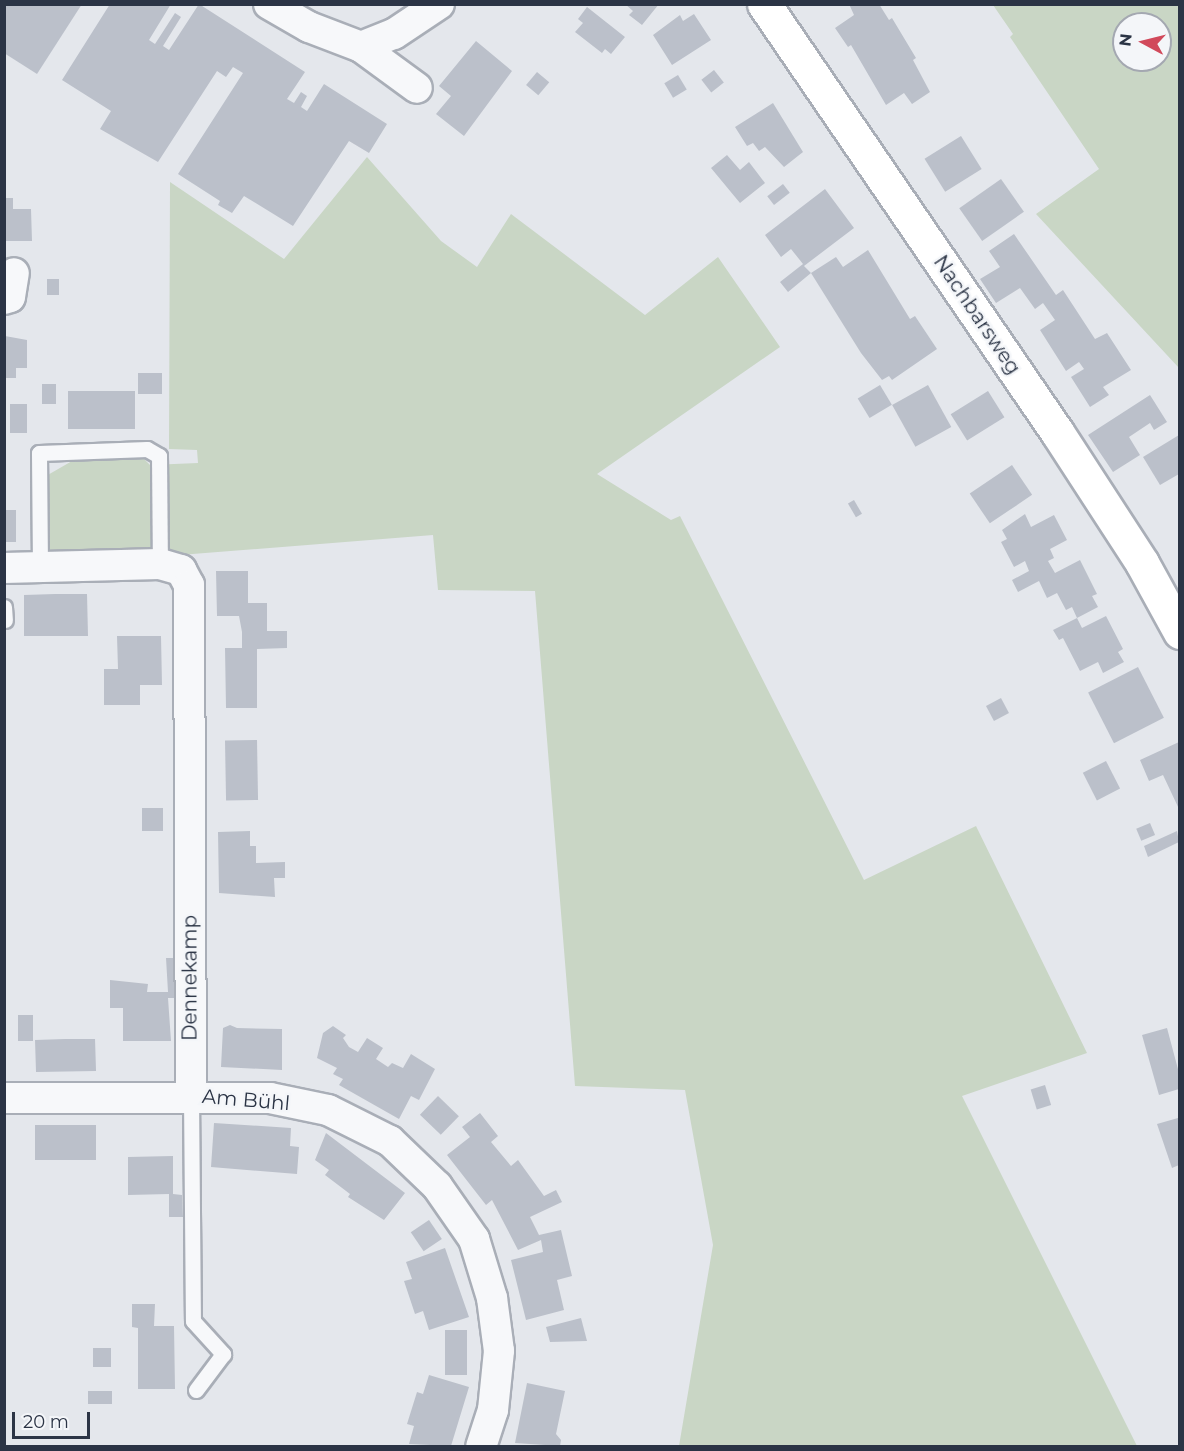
<!DOCTYPE html>
<meta charset="utf-8">
<style>
body{margin:0}
#map{position:relative;width:1184px;height:1451px;overflow:hidden;background:#e4e7ec;font-family:Montserrat,sans-serif}
div>[style]{position:absolute}
[style*='--x']{left:calc(var(--x)*1px);top:calc(var(--y)*1px);width:calc(var(--w)*1px);rotate:calc(var(--a)*1deg)}
.green>*{inset:0;background:#c9d6c5}
.building>*{inset:0;background:#bbc0ca;transform-origin:0 0}
.roads{filter:drop-shadow(2px 0 #a9aeb7) drop-shadow(-2px 0 #a9aeb7) drop-shadow(0 2px #a9aeb7) drop-shadow(0 -2px #a9aeb7)}
.lane>*{height:15px;margin:-7.5px;padding:0 7.5px;transform-origin:7.5px;border-radius:7.5px;background:#f7f8fa}
.street>*{height:30px;margin:-15px;padding:0 15px;transform-origin:15px;border-radius:15px;background:#f7f8fa}
.secondary>*{height:33px;margin:-16.5px;padding:0 16.5px;transform-origin:16.5px;border-radius:16.5px;background:#fff}
span{translate:-50% -50%;white-space:nowrap;text-align:center;line-height:1.15;-webkit-text-stroke:5px #f4f6f9;paint-order:stroke}
.street-label{font-size:20px;color:#2b3445}
.frame{position:absolute;inset:0;border:6px solid #2b3445;pointer-events:none}
.north{position:absolute;left:1112px;top:12px;width:60px;height:60px;box-sizing:border-box;background:#f4f6f9;border:2px solid #a4a8b1;border-radius:50%;rotate:277deg;font-size:16px;font-weight:700;line-height:24px;text-align:center;color:#2b3445}
.north::after{content:'';display:block;margin:auto;width:21px;height:27px;background:#d1495b;clip-path:polygon(50% 0,100% 100%,50% 72%,0 100%)}
.scale{position:absolute;left:12px;top:1412px;width:78px;height:27px;box-sizing:border-box;border:3px solid #2b3445;border-top:0;padding-left:8px;font-size:18px;line-height:21px;white-space:nowrap;color:#2b3445;-webkit-text-stroke:4px #f4f6f9;paint-order:stroke}
</style>
<div id="map">
<div class="green">
<div style="clip-path:polygon(evenodd,993px 5px,1179px 5px,1179px 368px,1036px 214px,1099px 169px,1010px 37px,1013px 34px,993px 5px,1124px 24px,1160px 24px,1160px 60px,1124px 60px,1124px 24px)"></div>
<div style="clip-path:polygon(367px 157px,441px 241px,477px 267px,511px 214px,645px 315px,718px 257px,780px 347px,597px 474px,671px 520px,680px 516px,864px 880px,976px 826px,1087px 1053px,962px 1096px,1137px 1446px,679px 1446px,713px 1245px,685px 1090px,575px 1086px,535px 591px,438px 590px,433px 535px,167px 556px,47px 556px,46px 476px,79px 457px,142px 457px,150px 465px,198px 463px,197px 450px,169px 449px,170px 182px,284px 259px)"></div>
</div>
<div class="building">
<div style="clip-path:polygon(4px 4px,82px 4px,37px 74px,4px 53px)"></div>
<div style="clip-path:polygon(110px 4px,171px 4px,149px 40px,155px 44px,175px 13px,181px 17px,163px 46px,169px 50px,199px 4px,305px 72px,287px 99px,294px 103px,301px 92px,307px 96px,301px 107px,307px 111px,324px 84px,387px 124px,369px 153px,349px 141px,293px 226px,244px 196px,232px 213px,218px 205px,220px 201px,178px 174px,243px 73px,233px 67px,226px 77px,217px 71px,158px 162px,100px 129px,111px 111px,62px 80px)"></div>
<div style="clip-path:polygon(625px 4px,659px 4px,642px 25px,629px 15px,633px 11px)"></div>
<div style="clip-path:polygon(849px 4px,879px 4px,889px 20px,892px 18px,916px 58px,913px 60px,930px 92px,912px 104px,904px 93px,886px 105px,851px 45px,848px 47px,835px 28px,854px 15px)"></div>
<div style="clip-path:polygon(587px 7px,625px 37px,611px 54px,605px 49px,602px 53px,575px 32px,583px 23px,578px 19px)"></div>
<div style="clip-path:polygon(694px 14px,711px 40px,672px 65px,653px 35px,680px 15px,683px 21px)"></div>
<div style="clip-path:polygon(476px 41px,512px 71px,464px 136px,436px 114px,451px 96px,439px 86px)"></div>
<div style="left:714px;top:70px;width:16px;height:16px;rotate:52deg"></div>
<div style="left:537px;top:72px;width:16px;height:17px;rotate:40deg"></div>
<div style="left:678px;top:75px;width:17px;height:16px;rotate:59deg"></div>
<div style="clip-path:polygon(773px 103px,803px 152px,784px 167px,765px 147px,759px 151px,753px 143px,747px 146px,735px 127px)"></div>
<div style="left:961px;top:136px;width:39px;height:43px;rotate:58deg"></div>
<div style="clip-path:polygon(727px 155px,740px 170px,749px 162px,765px 183px,740px 203px,711px 168px)"></div>
<div style="left:1001px;top:179px;width:40px;height:51px;rotate:55deg"></div>
<div style="left:783px;top:184px;width:11px;height:20px;rotate:52deg"></div>
<div style="clip-path:polygon(825px 189px,854px 228px,804px 266px,811px 273px,836px 257px,843px 267px,868px 250px,910px 319px,915px 316px,937px 349px,892px 380px,889px 376px,882px 380px,861px 353px,811px 273px,788px 292px,780px 282px,803px 264px,791px 249px,781px 257px,765px 235px)"></div>
<div style="clip-path:polygon(4px 198px,13px 198px,13px 209px,31px 209px,32px 241px,4px 241px)"></div>
<div style="clip-path:polygon(1014px 234px,1056px 295px,1063px 290px,1095px 339px,1107px 333px,1131px 370px,1103px 387px,1109px 395px,1090px 407px,1071px 377px,1084px 369px,1079px 362px,1066px 371px,1040px 330px,1055px 320px,1043px 303px,1035px 309px,1020px 288px,996px 303px,980px 279px,1000px 267px,989px 251px)"></div>
<div style="left:47px;top:279px;width:12px;height:16px"></div>
<div style="clip-path:polygon(5px 336px,27px 340px,27px 368px,16px 368px,16px 378px,5px 378px)"></div>
<div style="left:138px;top:373px;width:24px;height:21px"></div>
<div style="left:42px;top:384px;width:14px;height:20px"></div>
<div style="left:880px;top:385px;width:23px;height:26px;rotate:59deg"></div>
<div style="left:928px;top:385px;width:48px;height:41px;rotate:61deg"></div>
<div style="left:68px;top:391px;width:67px;height:38px"></div>
<div style="left:988px;top:391px;width:31px;height:44px;rotate:58deg"></div>
<div style="clip-path:polygon(1150px 395px,1167px 422px,1154px 430px,1150px 423px,1129px 437px,1140px 455px,1113px 472px,1088px 435px)"></div>
<div style="left:10px;top:404px;width:17px;height:29px"></div>
<div style="clip-path:polygon(1179px 435px,1179px 474px,1160px 485px,1143px 457px)"></div>
<div style="left:1012px;top:465px;width:36px;height:51px;rotate:56deg"></div>
<div style="left:854px;top:500px;width:16px;height:7px;rotate:60deg"></div>
<div style="left:4px;top:510px;width:12px;height:32px"></div>
<div style="clip-path:polygon(1025px 514px,1031px 527px,1054px 515px,1067px 540px,1050px 549px,1054px 558px,1048px 561px,1055px 573px,1080px 560px,1097px 594px,1092px 596px,1098px 607px,1077px 618px,1072px 607px,1066px 610px,1057px 593px,1047px 598px,1039px 581px,1018px 592px,1012px 580px,1029px 571px,1025px 561px,1014px 567px,1001px 542px,1007px 539px,1002px 530px)"></div>
<div style="clip-path:polygon(216px 571px,248px 571px,248px 603px,267px 603px,267px 631px,287px 631px,287px 648px,257px 649px,257px 708px,226px 708px,225px 648px,242px 648px,242px 632px,239px 616px,217px 616px)"></div>
<div style="clip-path:polygon(55px 594px,87px 594px,88px 636px,24px 636px,24px 595px)"></div>
<div style="clip-path:polygon(1106px 616px,1123px 649px,1118px 652px,1124px 662px,1103px 673px,1098px 662px,1080px 671px,1063px 638px,1059px 640px,1053px 630px,1077px 618px,1082px 628px)"></div>
<div style="clip-path:polygon(117px 636px,161px 636px,162px 685px,140px 685px,140px 705px,104px 705px,104px 669px,118px 669px)"></div>
<div style="left:1138px;top:667px;width:57px;height:56px;rotate:63deg"></div>
<div style="left:1001px;top:698px;width:17px;height:17px;rotate:62deg"></div>
<div style="left:257px;top:740px;width:60px;height:32px;rotate:89deg"></div>
<div style="clip-path:polygon(1179px 742px,1179px 809px,1163px 775px,1149px 781px,1140px 760px)"></div>
<div style="left:1106px;top:761px;width:31px;height:26px;rotate:63deg"></div>
<div style="left:142px;top:808px;width:21px;height:23px"></div>
<div style="left:1150px;top:823px;width:13px;height:15px;rotate:67deg"></div>
<div style="clip-path:polygon(250px 831px,250px 846px,256px 846px,256px 863px,285px 862px,285px 878px,274px 878px,275px 897px,219px 893px,218px 832px)"></div>
<div style="clip-path:polygon(1177px 831px,1179px 842px,1148px 857px,1144px 846px)"></div>
<div style="clip-path:polygon(166px 958px,181px 958px,182px 998px,168px 998px,171px 1041px,123px 1041px,123px 1008px,110px 1008px,110px 980px,148px 984px,147px 992px,168px 992px)"></div>
<div style="left:18px;top:1015px;width:15px;height:26px"></div>
<div style="clip-path:polygon(230px 1025px,237px 1028px,282px 1029px,282px 1070px,221px 1067px,223px 1028px)"></div>
<div style="clip-path:polygon(333px 1026px,346px 1035px,343px 1038px,349px 1047px,358px 1052px,367px 1038px,383px 1048px,376px 1059px,388px 1067px,392px 1063px,403px 1068px,411px 1054px,435px 1069px,419px 1100px,411px 1096px,399px 1119px,339px 1085px,343px 1079px,333px 1074px,337px 1068px,317px 1058px,323px 1033px)"></div>
<div style="clip-path:polygon(1167px 1028px,1179px 1073px,1179px 1089px,1159px 1095px,1142px 1035px)"></div>
<div style="clip-path:polygon(65px 1039px,95px 1039px,96px 1071px,36px 1072px,35px 1040px)"></div>
<div style="left:1045px;top:1085px;width:21px;height:15px;rotate:73deg"></div>
<div style="left:438px;top:1096px;width:29px;height:26px;rotate:44deg"></div>
<div style="clip-path:polygon(480px 1113px,498px 1136px,491px 1142px,511px 1166px,518px 1160px,544px 1196px,556px 1190px,562px 1202px,530px 1217px,539px 1235px,561px 1230px,572px 1276px,557px 1280px,564px 1310px,526px 1320px,511px 1260px,543px 1252px,541px 1240px,518px 1250px,492px 1200px,486px 1205px,447px 1155px,470px 1137px,462px 1127px)"></div>
<div style="clip-path:polygon(1178px 1118px,1179px 1165px,1172px 1168px,1157px 1124px)"></div>
<div style="clip-path:polygon(214px 1123px,291px 1128px,290px 1146px,299px 1147px,297px 1174px,211px 1167px)"></div>
<div style="left:96px;top:1125px;width:35px;height:61px;rotate:90deg"></div>
<div style="clip-path:polygon(326px 1133px,405px 1193px,384px 1220px,348px 1197px,350px 1194px,325px 1175px,329px 1170px,315px 1160px)"></div>
<div style="clip-path:polygon(173px 1156px,173px 1194px,182px 1195px,183px 1217px,169px 1217px,169px 1194px,128px 1195px,128px 1157px)"></div>
<div style="left:429px;top:1220px;width:23px;height:22px;rotate:56deg"></div>
<div style="clip-path:polygon(445px 1248px,469px 1317px,429px 1330px,423px 1311px,415px 1314px,404px 1281px,412px 1279px,406px 1262px)"></div>
<div style="clip-path:polygon(132px 1304px,155px 1304px,154px 1326px,174px 1326px,175px 1389px,138px 1389px,138px 1328px,132px 1327px)"></div>
<div style="clip-path:polygon(581px 1318px,587px 1341px,550px 1342px,546px 1327px)"></div>
<div style="left:445px;top:1330px;width:22px;height:45px"></div>
<div style="left:93px;top:1348px;width:18px;height:19px"></div>
<div style="clip-path:polygon(429px 1375px,469px 1387px,451px 1446px,409px 1444px,414px 1426px,407px 1424px,417px 1392px,423px 1394px)"></div>
<div style="clip-path:polygon(527px 1383px,565px 1391px,556px 1434px,561px 1440px,560px 1446px,515px 1443px)"></div>
<div style="left:88px;top:1391px;width:24px;height:13px"></div>
</div>
<div class="roads">
<div class="lane">
<div style="--x:40;--y:568;--w:115;--a:-90.5"></div>
<div style="--x:39;--y:453;--w:108;--a:-2.1"></div>
<div style="--x:147;--y:449;--w:14;--a:30"></div>
<div style="--x:159;--y:456;--w:108;--a:89.5"></div>
<div style="--x:4;--y:607;--w:13;--a:86"></div>
<div style="--x:191;--y:1096;--w:225;--a:89.5"></div>
<div style="--x:193;--y:1321;--w:45;--a:47.7"></div>
<div style="--x:223;--y:1354;--w:45;--a:126.9"></div>
</div>
<div class="street">
<div style="--x:269;--y:4;--w:46;--a:29.9"></div>
<div style="--x:309;--y:27;--w:56;--a:21"></div>
<div style="--x:361;--y:47;--w:69;--a:36.2"></div>
<div style="--x:361;--y:47;--w:35;--a:-22"></div>
<div style="--x:394;--y:34;--w:54;--a:-33.7"></div>
<div style="--x:4;--y:299;--w:6;--a:-18"></div>
<div style="--x:10;--y:297;--w:24;--a:-81"></div>
<div style="--x:4;--y:568;--w:156;--a:-1.5"></div>
<div style="--x:160;--y:564;--w:22;--a:16"></div>
<div style="--x:181;--y:570;--w:17;--a:62"></div>
<div style="--x:189;--y:585;--w:511;--a:89.78"></div>
<div style="--x:4;--y:1098;--w:266;--a:0"></div>
<div style="--x:270;--y:1098;--w:59;--a:11.7"></div>
<div style="--x:328;--y:1110;--w:69;--a:26.6"></div>
<div style="--x:390;--y:1141;--w:65;--a:43.8"></div>
<div style="--x:437;--y:1186;--w:65;--a:55.1"></div>
<div style="--x:474;--y:1239;--w:62;--a:73"></div>
<div style="--x:492;--y:1298;--w:53;--a:82.5"></div>
<div style="--x:499;--y:1351;--w:59;--a:95.8"></div>
<div style="--x:493;--y:1410;--w:38;--a:108"></div>
</div>
<div class="secondary">
<div style="--x:764;--y:4;--w:519;--a:55.61"></div>
<div style="--x:1057;--y:432;--w:156;--a:57"></div>
<div style="--x:1142;--y:563;--w:79;--a:61.2"></div>
</div>
</div>
<div class="street-label">
<span style="left:977px;top:315px;rotate:56deg">Nachbarsweg</span>
<span style="left:190px;top:978px;rotate:-90deg">Dennekamp</span>
<span style="left:246px;top:1100px;rotate:5deg">Am Bühl</span>
</div>
<div class="frame"></div>
<div class="north">N</div>
<div class="scale">20 m</div>
</div>
